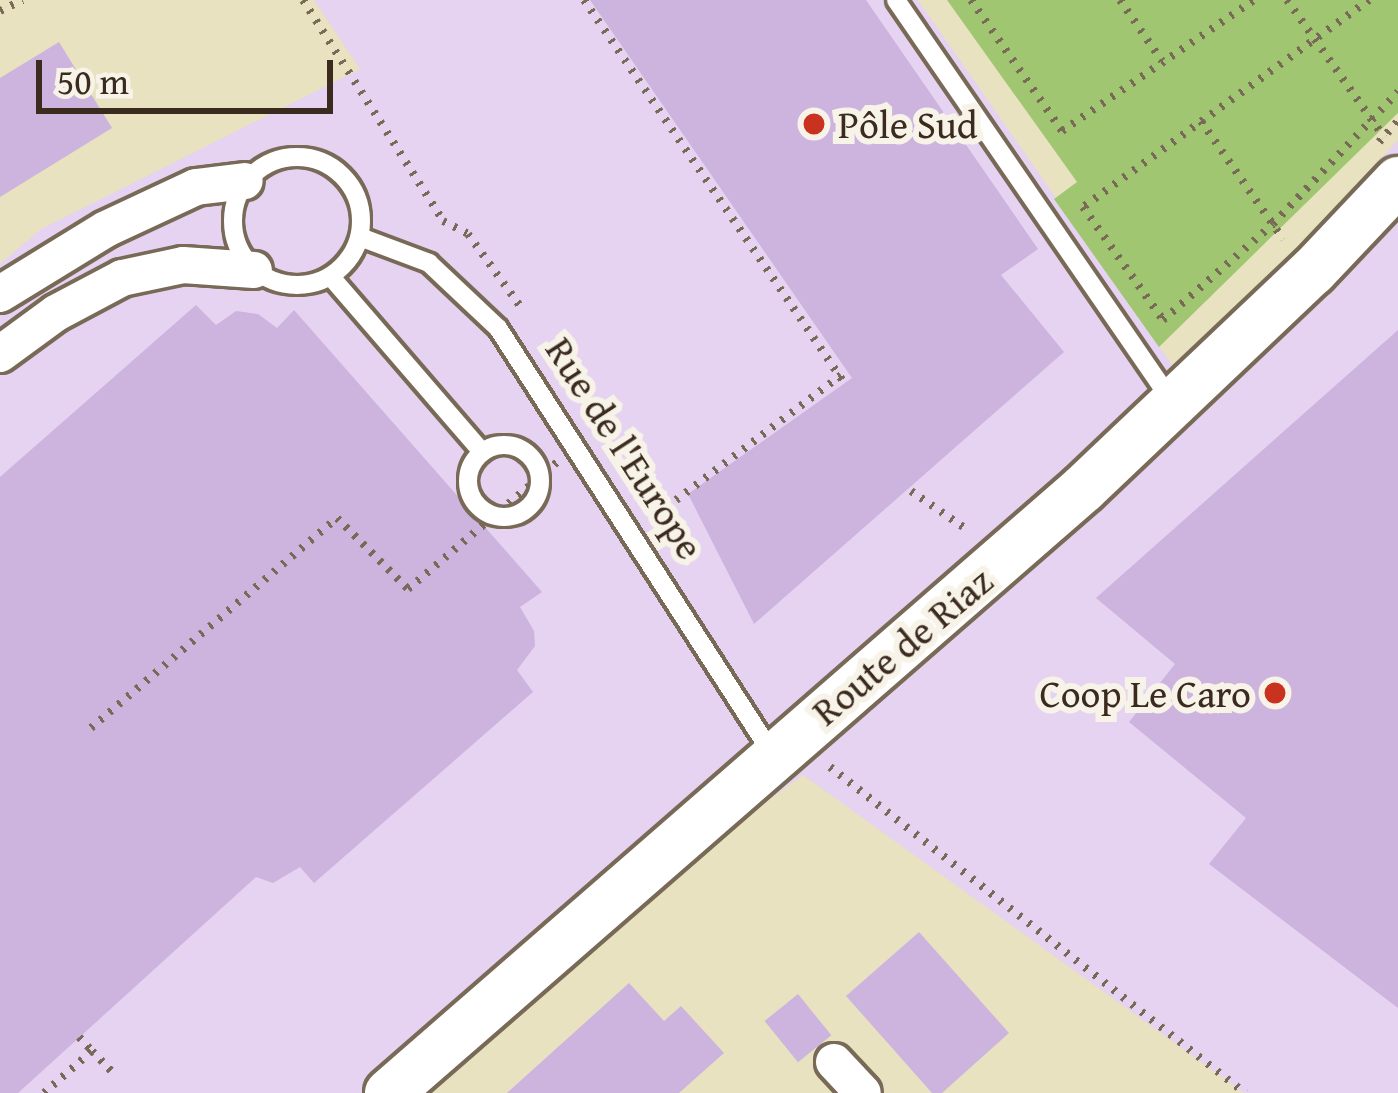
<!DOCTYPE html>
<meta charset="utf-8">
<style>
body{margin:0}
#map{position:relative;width:1398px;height:1093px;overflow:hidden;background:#e8e2c0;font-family:"Gentium Book Plus",serif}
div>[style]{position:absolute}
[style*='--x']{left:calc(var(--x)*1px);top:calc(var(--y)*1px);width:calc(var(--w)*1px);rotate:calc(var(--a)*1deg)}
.built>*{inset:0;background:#e5d3f1}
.green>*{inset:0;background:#a0c671}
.building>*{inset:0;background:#ccb4de;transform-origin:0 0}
.path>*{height:8px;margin-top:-4px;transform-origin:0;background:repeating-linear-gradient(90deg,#786a57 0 3px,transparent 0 12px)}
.roads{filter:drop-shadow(3px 0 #786a57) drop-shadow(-3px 0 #786a57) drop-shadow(0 3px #786a57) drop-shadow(0 -3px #786a57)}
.service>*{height:18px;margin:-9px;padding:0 9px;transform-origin:9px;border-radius:9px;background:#fff}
.service>.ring{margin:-9px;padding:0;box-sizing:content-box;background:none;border:18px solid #fff;border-radius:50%}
.minor>*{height:36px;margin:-18px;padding:0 18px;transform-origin:18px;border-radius:18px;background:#fff}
.tertiary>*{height:48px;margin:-24px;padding:0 24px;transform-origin:24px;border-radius:24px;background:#fff}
.dots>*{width:33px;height:33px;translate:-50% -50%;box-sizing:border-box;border:6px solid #f7f3e8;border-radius:50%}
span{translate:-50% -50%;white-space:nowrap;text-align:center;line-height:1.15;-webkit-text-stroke:12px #f7f3e8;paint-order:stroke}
.poi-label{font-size:39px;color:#3b2a1e}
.left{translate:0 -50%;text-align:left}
.right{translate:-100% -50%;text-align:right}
.street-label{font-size:39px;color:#3b2a1e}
.scale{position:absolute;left:36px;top:60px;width:297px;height:54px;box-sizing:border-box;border:6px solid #3b2a1e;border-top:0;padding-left:15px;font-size:36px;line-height:42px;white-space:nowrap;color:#3b2a1e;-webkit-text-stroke:9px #f7f3e8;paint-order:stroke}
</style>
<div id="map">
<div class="built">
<div style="clip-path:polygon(314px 0,918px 0,1182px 379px,1398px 140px,1398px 1093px,1244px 1093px,803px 775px,364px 1093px,0 1093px,0 264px,41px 229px,360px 69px)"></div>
</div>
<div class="green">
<div style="clip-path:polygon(947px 0,1398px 0,1398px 113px,1159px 347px,1054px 199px,1077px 182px)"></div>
</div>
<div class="building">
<div style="clip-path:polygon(590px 0,866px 0,1038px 249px,1001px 275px,1064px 352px,754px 624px,688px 494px,852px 378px)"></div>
<div style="clip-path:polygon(59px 42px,112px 128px,0 197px,0 78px)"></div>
<div style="clip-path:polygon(196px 305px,216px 325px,236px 311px,258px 314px,277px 328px,294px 310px,542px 592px,520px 607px,534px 631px,535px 646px,517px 670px,533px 692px,314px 883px,300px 867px,273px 883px,256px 877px,18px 1093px,0 1093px,0 477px)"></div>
<div style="clip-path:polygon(1398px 330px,1398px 1008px,1209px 864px,1246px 818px,1129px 722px,1175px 664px,1096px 598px)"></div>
<div style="clip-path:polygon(919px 932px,1009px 1033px,942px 1093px,932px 1093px,846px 996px)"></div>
<div style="clip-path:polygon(629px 983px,664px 1021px,681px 1006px,724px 1053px,679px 1093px,507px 1093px)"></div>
<div style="left:798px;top:994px;width:53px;height:43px;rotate:51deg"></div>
</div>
<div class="path">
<div style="--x:303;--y:0;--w:262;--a:57.6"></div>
<div style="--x:443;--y:221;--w:28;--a:27"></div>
<div style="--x:468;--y:234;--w:89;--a:54.2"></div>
<div style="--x:584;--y:0;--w:463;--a:55.8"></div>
<div style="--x:971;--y:0;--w:160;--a:55.2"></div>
<div style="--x:1062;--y:131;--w:232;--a:-34.3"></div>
<div style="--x:1120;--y:0;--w:74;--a:55.5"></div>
<div style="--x:1287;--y:0;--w:168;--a:54.7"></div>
<div style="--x:1369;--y:0;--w:353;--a:144.1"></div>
<div style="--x:1083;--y:207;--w:138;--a:54.7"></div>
<div style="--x:1163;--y:320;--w:146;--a:-41.1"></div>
<div style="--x:1273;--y:224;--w:182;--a:-46.6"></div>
<div style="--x:0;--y:11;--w:25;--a:-26"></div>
<div style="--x:1201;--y:121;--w:144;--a:55.2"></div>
<div style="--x:1379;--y:142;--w:28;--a:-48"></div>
<div style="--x:911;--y:491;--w:70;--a:34.6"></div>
<div style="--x:676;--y:500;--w:207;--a:-37.1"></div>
<div style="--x:91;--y:728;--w:323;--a:-40.5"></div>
<div style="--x:337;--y:518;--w:100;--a:45"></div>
<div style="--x:408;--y:589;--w:196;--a:-40.4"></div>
<div style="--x:830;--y:767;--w:528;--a:38.15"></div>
<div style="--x:79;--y:1037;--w:19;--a:47"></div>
<div style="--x:44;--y:1093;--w:64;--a:-41.2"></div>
<div style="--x:92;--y:1051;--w:32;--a:46"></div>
</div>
<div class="roads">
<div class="service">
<div style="--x:896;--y:0;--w:487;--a:55.5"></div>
<div class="ring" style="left:233px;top:157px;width:110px;height:110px"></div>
<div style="--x:360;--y:237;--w:74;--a:20.6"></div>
<div style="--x:429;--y:263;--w:95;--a:43.3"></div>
<div style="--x:498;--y:328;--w:508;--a:57.22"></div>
<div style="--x:331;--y:277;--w:231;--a:49.2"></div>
<div class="ring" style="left:468px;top:445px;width:54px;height:54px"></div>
</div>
<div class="minor">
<div style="--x:0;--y:294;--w:124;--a:-31.5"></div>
<div style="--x:106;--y:229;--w:99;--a:-25"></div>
<div style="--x:196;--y:187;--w:49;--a:-7"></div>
<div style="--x:0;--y:354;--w:69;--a:-36.2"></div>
<div style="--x:56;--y:313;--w:75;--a:-27.9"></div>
<div style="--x:122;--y:278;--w:62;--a:-12"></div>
<div style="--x:183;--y:265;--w:71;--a:4"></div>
<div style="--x:834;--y:1062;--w:42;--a:46.9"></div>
</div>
<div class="tertiary">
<div style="--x:389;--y:1093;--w:921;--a:-41.04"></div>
<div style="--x:1084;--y:488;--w:315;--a:-43.5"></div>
<div style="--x:1313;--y:271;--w:124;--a:-46.6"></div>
</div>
</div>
<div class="dots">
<div style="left:814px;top:124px;background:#c8321e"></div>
<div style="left:1275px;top:693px;background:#c8321e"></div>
</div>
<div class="poi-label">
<span class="left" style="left:838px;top:124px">Pôle Sud</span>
<span class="right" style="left:1251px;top:693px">Coop Le Caro</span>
</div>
<div class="street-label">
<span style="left:625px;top:448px;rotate:57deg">Rue de l'Europe</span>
<span style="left:902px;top:646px;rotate:-40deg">Route de Riaz</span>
</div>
<div class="scale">50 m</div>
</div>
